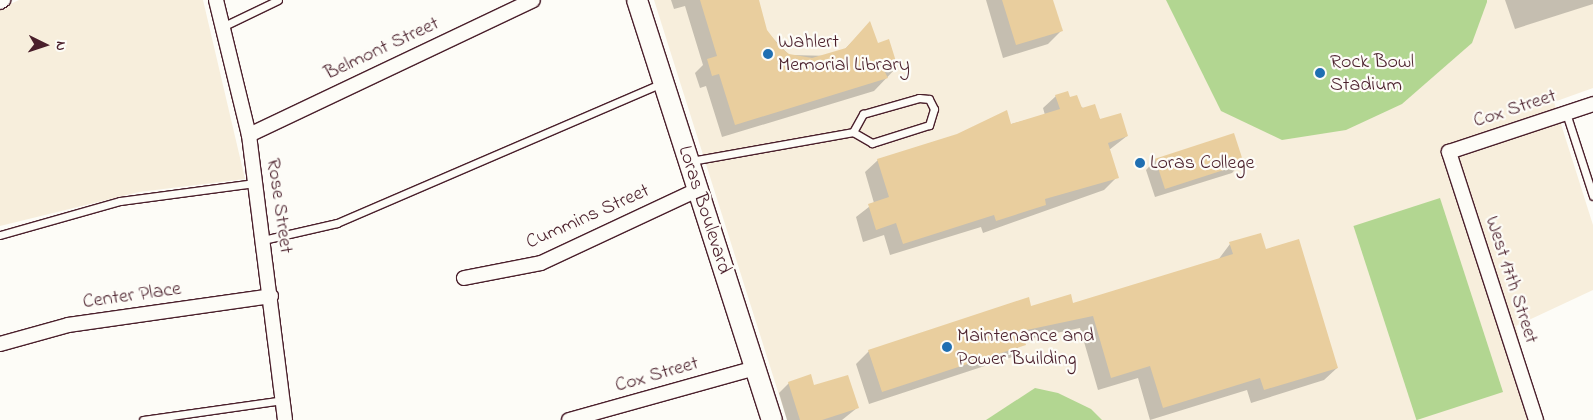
<!DOCTYPE html>
<style>
body{margin:0}
#map{position:relative;width:1593px;height:420px;overflow:hidden;background:#fdfcf7;font-family:"Indie Flower",sans-serif}
div>[style]{position:absolute}
[style*='--x']{left:calc(var(--x)*1px);top:calc(var(--y)*1px);width:calc(var(--w)*1px);rotate:calc(var(--a)*1deg)}
.built>*{inset:0;background:#f7eedc}
.green>*{inset:0;background:#b2d691;transform-origin:0 0}
.shadow>*{inset:0;background:#0003}
.building>*{inset:0;background:#e9ce9e;transform-origin:0 0}
.roads{filter:drop-shadow(1px 0 #4a1f2b) drop-shadow(-1px 0 #4a1f2b) drop-shadow(0 1px #4a1f2b) drop-shadow(0 -1px #4a1f2b)}
.lane>*{height:7px;margin:-3.5px;padding:0 3.5px;transform-origin:3.5px;border-radius:3.5px;background:#fdfcf7}
.street>*{height:14px;margin:-7px;padding:0 7px;transform-origin:7px;border-radius:7px;background:#fdfcf7}
.secondary>*{height:20px;margin:-10px;padding:0 10px;transform-origin:10px;border-radius:10px;background:#fdfcf7}
.dots>*{width:14px;height:14px;translate:-50% -50%;box-sizing:border-box;border:2px solid #fdfcf7;border-radius:50%}
span{translate:-50% -50%;white-space:nowrap;text-align:center;line-height:1.15;-webkit-text-stroke:4.5px #fdfcf7;paint-order:stroke}
.poi-label{font-size:20px;color:#4a1f2b}
.left{translate:0 -50%;text-align:left}
.street-label{font-size:20px;color:#4a1f2b}
.north{position:absolute;left:20px;top:20px;width:50px;height:50px;-webkit-text-stroke:4px #fdfcf7;paint-order:stroke;rotate:94deg;font-size:14px;font-weight:700;line-height:20px;text-align:center;color:#4a1f2b}
.north::after{content:'';display:block;margin:auto;width:18px;height:22px;background:#4a1f2b;clip-path:polygon(50% 0,100% 100%,50% 72%,0 100%)}
</style>
<div id="map">
<div class="built">
<div style="clip-path:polygon(19px 0,203px 0,245px 179px,139px 192px,0 226px,0 9px)"></div>
<div style="clip-path:polygon(654px 0,1593px 0,1593px 88px,1554px 102px,1593px 225px,1593px 290px,1516px 326px,1538px 420px,787px 420px)"></div>
</div>
<div class="green">
<div style="clip-path:polygon(1166px 0,1487px 0,1487px 2px,1472px 43px,1402px 104px,1346px 130px,1282px 140px,1221px 111px)"></div>
<div style="left:1440px;top:198px;width:204px;height:91px;rotate:72deg"></div>
<div style="clip-path:polygon(1035px 388px,1058px 393px,1091px 409px,1102px 420px,986px 420px)"></div>
</div>
<div class="shadow">
<div style="clip-path:polygon(671px 0,757px 0,766px 31px,789px 55px,832px 56px,844px 50px,870px 23px,877px 45px,897px 67px,874px 91px,722px 137px,706px 86px,700px 88px,695px 73px,703px 65px,685px 6px,674px 9px)"></div>
<div style="clip-path:polygon(986px 0,1052px 0,1061px 31px,1048px 44px,1003px 58px)"></div>
<div style="clip-path:polygon(1505px 0,1593px 0,1593px 4px,1515px 29px)"></div>
<div style="clip-path:polygon(1056px 96px,1069px 99px,1127px 136px,1109px 150px,1117px 177px,1104px 190px,983px 233px,981px 227px,890px 255px,884px 235px,863px 242px,856px 217px,874px 203px,865px 172px,878px 160px,1045px 115px,1043px 108px)"></div>
<div style="clip-path:polygon(1156px 159px,1242px 162px,1232px 173px,1155px 197px,1146px 170px)"></div>
<div style="clip-path:polygon(1230px 244px,1265px 251px,1337px 368px,1324px 380px,1251px 403px,1247px 390px,1150px 420px,1138px 378px,1098px 390px,1080px 328px,1023px 340px,1012px 357px,869px 404px,856px 364px,869px 351px,1031px 308px,1072px 304px,1218px 260px)"></div>
<div style="clip-path:polygon(789px 383px,814px 387px,857px 408px,842px 420px,787px 420px,779px 393px)"></div>
</div>
<div class="building">
<div style="clip-path:polygon(700px 0,759px 0,767px 30px,780px 47px,789px 54px,812px 58px,846px 48px,870px 21px,878px 43px,889px 39px,898px 68px,885px 72px,888px 78px,735px 125px,719px 74px,712px 76px,707px 59px,717px 56px)"></div>
<div style="clip-path:polygon(1002px 0,1053px 0,1063px 31px,1016px 45px)"></div>
<div style="clip-path:polygon(1068px 91px,1070px 97px,1077px 95px,1082px 108px,1095px 104px,1100px 119px,1121px 113px,1128px 136px,1108px 143px,1119px 178px,1045px 199px,1046px 205px,996px 221px,994px 215px,903px 244px,896px 223px,876px 230px,868px 204px,889px 197px,877px 159px,957px 134px,1007px 110px,1011px 124px,1060px 109px,1055px 95px)"></div>
<div style="left:1234px;top:133px;width:32px;height:83px;rotate:72deg"></div>
<div style="clip-path:polygon(1261px 233px,1266px 249px,1299px 239px,1338px 368px,1264px 390px,1260px 378px,1163px 408px,1150px 366px,1111px 378px,1093px 316px,1022px 331px,1026px 345px,882px 392px,868px 350px,1029px 297px,1031px 306px,1071px 294px,1073px 303px,1233px 254px,1229px 242px)"></div>
<div style="clip-path:polygon(811px 374px,814px 385px,848px 375px,859px 408px,822px 420px,800px 420px,788px 382px)"></div>
</div>
<div class="roads">
<div class="lane">
<div style="--x:222;--y:27;--w:62;--a:-25.7"></div>
<div style="--x:1566;--y:113;--w:87;--a:72"></div>
<div style="--x:691;--y:161;--w:165;--a:-10.1"></div>
<div style="--x:853;--y:132;--w:21;--a:-61"></div>
<div style="--x:863;--y:114;--w:58;--a:-15.9"></div>
<div style="--x:919;--y:98;--w:10;--a:6"></div>
<div style="--x:929;--y:99;--w:11;--a:63"></div>
<div style="--x:934;--y:109;--w:17;--a:107"></div>
<div style="--x:929;--y:125;--w:60;--a:162.5"></div>
<div style="--x:872;--y:143;--w:22;--a:-150"></div>
<div style="--x:0;--y:235;--w:125;--a:-15.8"></div>
<div style="--x:120;--y:201;--w:136;--a:-7.6"></div>
<div style="--x:263;--y:240;--w:76;--a:-12.9"></div>
<div style="--x:337;--y:223;--w:354;--a:-23.3"></div>
<div style="--x:143;--y:420;--w:141;--a:-8.1"></div>
</div>
<div class="street">
<div style="--x:216;--y:0;--w:139;--a:76.3"></div>
<div style="--x:249;--y:135;--w:287;--a:82.8"></div>
<div style="--x:0;--y:2;--w:4;--a:-34"></div>
<div style="--x:249;--y:135;--w:314;--a:-25.4"></div>
<div style="--x:464;--y:278;--w:78;--a:-11"></div>
<div style="--x:541;--y:263;--w:172;--a:-25.1"></div>
<div style="--x:0;--y:344;--w:71;--a:-15.6"></div>
<div style="--x:68;--y:325;--w:205;--a:-8.1"></div>
<div style="--x:569;--y:420;--w:193;--a:-15.6"></div>
<div style="--x:1536;--y:420;--w:282;--a:-108"></div>
<div style="--x:1449;--y:152;--w:152;--a:-18.4"></div>
</div>
<div class="secondary">
<div style="--x:637;--y:0;--w:441;--a:72.2"></div>
</div>
</div>
<div class="dots">
<div style="left:768px;top:54px;background:#1f6fb2"></div>
<div style="left:1320px;top:73px;background:#1f6fb2"></div>
<div style="left:1140px;top:163px;background:#1f6fb2"></div>
<div style="left:947px;top:347px;background:#1f6fb2"></div>
</div>
<div class="poi-label">
<span class="left" style="left:778px;top:54px">Wahlert<br>Memorial Library</span>
<span class="left" style="left:1330px;top:74px">Rock Bowl<br>Stadium</span>
<span class="left" style="left:1150px;top:163px">Loras College</span>
<span class="left" style="left:957px;top:348px">Maintenance and<br>Power Building</span>
</div>
<div class="street-label">
<span style="left:382px;top:49px;rotate:-25deg">Belmont Street</span>
<span style="left:1515px;top:109px;rotate:-18deg">Cox Street</span>
<span style="left:279px;top:206px;rotate:82deg">Rose Street</span>
<span style="left:704px;top:210px;rotate:72deg">Loras Boulevard</span>
<span style="left:588px;top:217px;rotate:-24deg">Cummins Street</span>
<span style="left:1511px;top:280px;rotate:72deg">West 17th Street</span>
<span style="left:132px;top:296px;rotate:-8deg">Center Place</span>
<span style="left:657px;top:375px;rotate:-16deg">Cox Street</span>
</div>
<div class="north">N</div>
</div>
